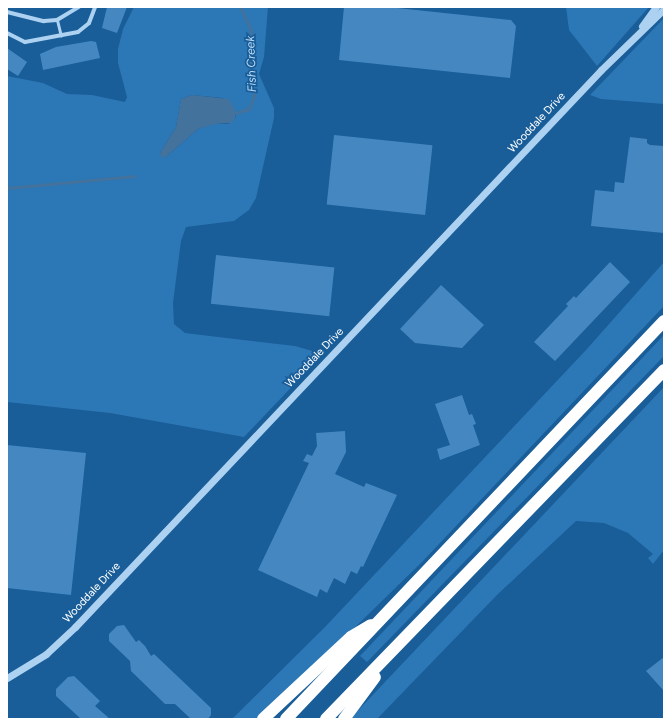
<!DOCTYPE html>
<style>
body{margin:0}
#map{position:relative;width:671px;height:726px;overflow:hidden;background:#195d99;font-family:Figtree,sans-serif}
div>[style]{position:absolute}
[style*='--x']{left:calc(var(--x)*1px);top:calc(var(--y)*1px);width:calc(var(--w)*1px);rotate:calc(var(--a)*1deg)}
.green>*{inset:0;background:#2c77b6}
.water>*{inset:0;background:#43729d}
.stream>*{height:2.5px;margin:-1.25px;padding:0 1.25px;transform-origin:1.25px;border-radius:1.25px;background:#43729d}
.building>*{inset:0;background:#4588c1;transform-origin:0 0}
.service>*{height:3px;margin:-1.5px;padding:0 1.5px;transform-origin:1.5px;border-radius:1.5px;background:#add2f1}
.minor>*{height:4px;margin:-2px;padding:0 2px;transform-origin:2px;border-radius:2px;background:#add2f1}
.tertiary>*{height:7px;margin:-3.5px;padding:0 3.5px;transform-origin:3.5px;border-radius:3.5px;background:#add2f1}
.motorway>*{height:12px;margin:-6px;padding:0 6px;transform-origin:6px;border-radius:6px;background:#fff}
span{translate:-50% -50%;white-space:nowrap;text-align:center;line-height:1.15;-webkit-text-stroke:3.5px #195d99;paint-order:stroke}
.street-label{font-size:11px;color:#fff}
.water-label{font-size:12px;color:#badcf8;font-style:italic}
.frame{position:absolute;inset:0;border:8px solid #fff;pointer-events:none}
</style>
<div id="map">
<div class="green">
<div style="clip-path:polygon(evenodd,134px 7px,268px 7px,264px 57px,259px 74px,274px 108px,274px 118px,256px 198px,249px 210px,234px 221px,186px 227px,181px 241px,173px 303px,174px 324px,185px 333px,295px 346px,323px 354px,244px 437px,110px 413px,7px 402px,7px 76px,43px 83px,67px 94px,92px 95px,125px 102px,127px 97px,118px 63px,118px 49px,123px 29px,134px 7px,192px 95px,223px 98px,236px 113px,235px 119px,228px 124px,211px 124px,198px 129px,167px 156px,160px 153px,176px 127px,181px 99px,192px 95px)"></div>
<div style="clip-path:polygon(566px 7px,649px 7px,597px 66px,569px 30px)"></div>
<div style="clip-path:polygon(664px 18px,664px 104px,601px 99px,590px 95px)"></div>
<div style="clip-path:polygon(664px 262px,664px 306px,422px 562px,345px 637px,259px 719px,232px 719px,325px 627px,586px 350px)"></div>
<div style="clip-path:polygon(664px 335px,664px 356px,367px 662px,360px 656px)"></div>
<div style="clip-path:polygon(664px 387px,664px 550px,653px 564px,648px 558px,653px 554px,628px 533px,604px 523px,576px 521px,497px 595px,377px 719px,350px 719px)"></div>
</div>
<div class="water">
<div style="clip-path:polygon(192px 95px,229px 99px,235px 110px,235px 119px,231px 123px,215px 124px,198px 129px,167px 156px,162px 158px,160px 153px,176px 127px,181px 99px)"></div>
</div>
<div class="stream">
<div style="--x:235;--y:113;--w:15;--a:-16"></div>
<div style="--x:249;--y:109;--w:14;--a:-69"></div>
<div style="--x:254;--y:96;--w:26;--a:-99"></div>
<div style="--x:250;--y:70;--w:24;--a:-83"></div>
<div style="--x:253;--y:46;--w:18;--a:-99"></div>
<div style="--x:250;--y:28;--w:23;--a:-115"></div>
<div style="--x:7;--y:188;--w:128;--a:-5.4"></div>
</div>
<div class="building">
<div style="clip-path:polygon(107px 7px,127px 7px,117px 33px,102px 28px)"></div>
<div style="clip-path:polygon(344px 7px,388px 7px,511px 20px,516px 26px,510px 78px,339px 60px)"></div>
<div style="clip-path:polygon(91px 41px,96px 42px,100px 58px,43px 70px,40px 54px,56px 47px)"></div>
<div style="clip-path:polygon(7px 48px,27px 62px,18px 76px,7px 69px)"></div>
<div style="left:334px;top:135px;width:99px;height:70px;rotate:6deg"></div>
<div style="clip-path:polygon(630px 137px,647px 139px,647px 143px,650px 145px,664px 146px,664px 233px,591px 226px,595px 190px,614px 192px,615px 182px,624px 183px)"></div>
<div style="left:216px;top:255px;width:119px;height:49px;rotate:6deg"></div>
<div style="clip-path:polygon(610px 262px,630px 282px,555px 361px,534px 342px,568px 306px,566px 304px,574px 296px,576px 298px)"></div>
<div style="clip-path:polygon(441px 285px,484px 325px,462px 348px,415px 343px,400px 329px)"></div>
<div style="clip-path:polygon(462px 395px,469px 415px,472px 414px,476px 424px,473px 425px,480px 445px,440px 460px,437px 449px,450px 445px,435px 404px)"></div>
<div style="clip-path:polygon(345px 431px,346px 452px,335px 474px,364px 487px,366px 483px,397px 495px,363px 567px,361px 566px,357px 574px,351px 571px,345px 584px,334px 578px,327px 593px,320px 589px,317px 597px,258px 570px,309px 463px,303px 461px,307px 454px,312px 456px,317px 446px,316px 433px)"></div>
<div style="clip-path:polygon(7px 445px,86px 453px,71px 595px,7px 588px)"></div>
<div style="clip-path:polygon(124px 625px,136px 642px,139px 640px,145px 646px,151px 656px,154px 654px,211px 708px,211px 715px,208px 719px,191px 719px,175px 704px,165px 704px,131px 671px,130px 661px,109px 641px,109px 634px,117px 626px)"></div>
<div style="clip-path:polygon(664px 657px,664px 691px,646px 671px)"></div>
<div style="clip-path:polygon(74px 676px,100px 701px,95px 706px,110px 719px,81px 719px,56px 696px,56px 689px,68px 677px)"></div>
</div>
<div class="service">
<div style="--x:57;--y:20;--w:16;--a:76"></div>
</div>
<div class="minor">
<div style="--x:7;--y:12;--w:38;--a:14"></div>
<div style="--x:44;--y:21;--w:13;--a:-4"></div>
<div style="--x:57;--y:20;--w:26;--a:-31"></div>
<div style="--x:7;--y:33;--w:20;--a:27"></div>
<div style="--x:25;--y:42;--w:54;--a:-10.7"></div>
<div style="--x:78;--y:32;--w:14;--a:-39"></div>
<div style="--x:89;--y:23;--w:17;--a:-69"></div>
</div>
<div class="tertiary">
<div style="--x:642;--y:26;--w:24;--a:-54"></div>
<div style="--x:7;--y:678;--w:46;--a:-31.6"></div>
<div style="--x:46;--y:654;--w:40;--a:-43"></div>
<div style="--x:75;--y:627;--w:766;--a:-46.64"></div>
<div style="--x:601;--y:70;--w:88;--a:-44.1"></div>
</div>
<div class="motorway">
<div style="--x:263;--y:719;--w:120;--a:-43"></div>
<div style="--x:351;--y:637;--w:23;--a:-31"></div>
<div style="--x:286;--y:719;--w:549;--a:-46.48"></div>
<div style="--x:326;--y:719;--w:486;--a:-45.9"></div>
<div style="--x:344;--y:719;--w:52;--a:-53.6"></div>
</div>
<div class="street-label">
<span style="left:537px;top:123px;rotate:-47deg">Wooddale Drive</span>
<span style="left:315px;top:358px;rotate:-46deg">Wooddale Drive</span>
<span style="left:92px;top:593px;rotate:-47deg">Wooddale Drive</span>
</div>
<div class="water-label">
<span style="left:252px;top:64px;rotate:-92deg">Fish Creek</span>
</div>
<div class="frame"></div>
</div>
